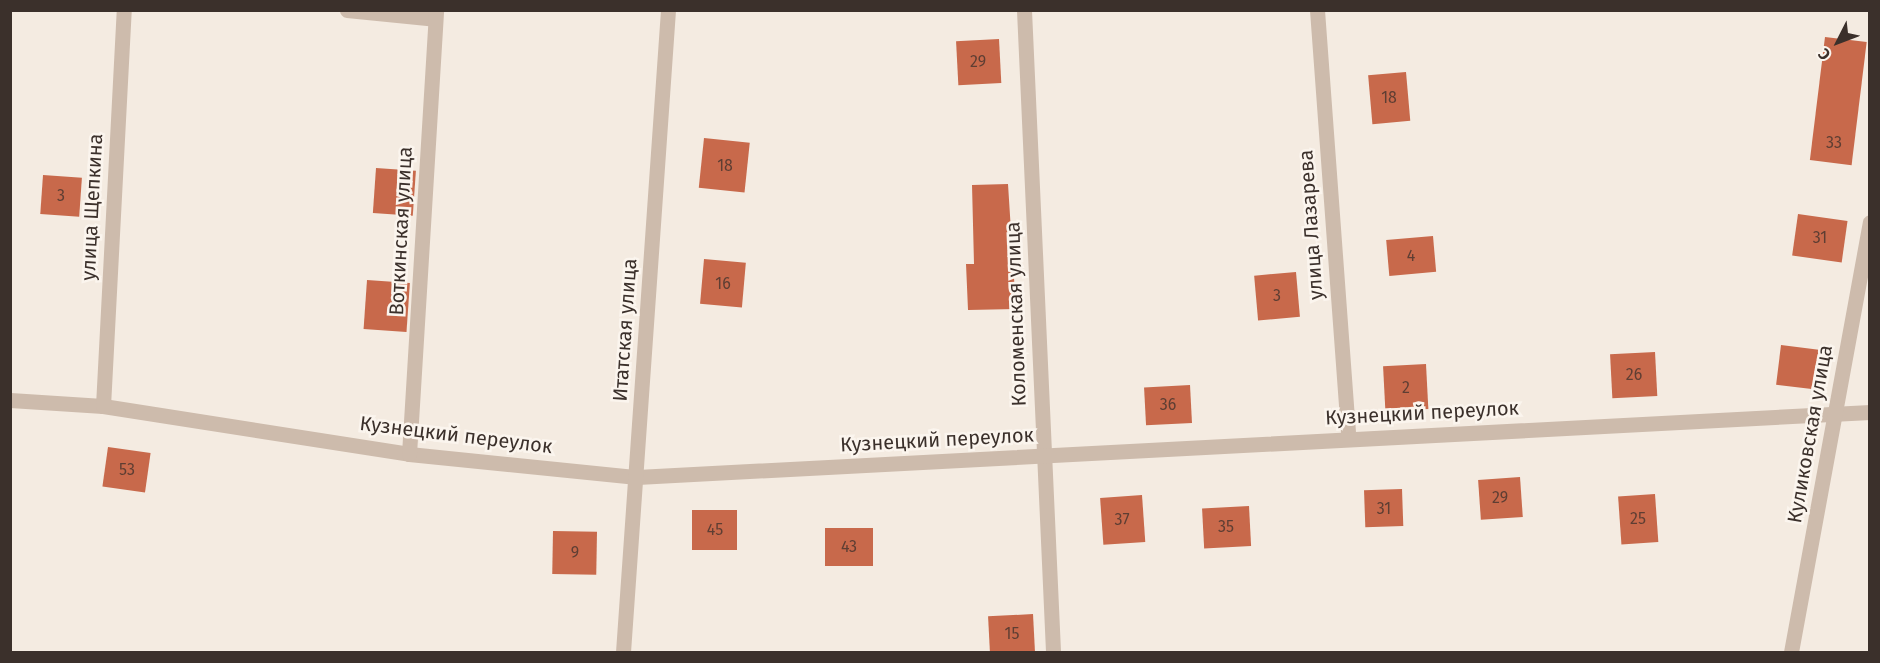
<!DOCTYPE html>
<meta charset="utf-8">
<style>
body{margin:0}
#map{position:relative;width:1880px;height:663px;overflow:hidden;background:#f4ebe1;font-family:"Fira Sans",sans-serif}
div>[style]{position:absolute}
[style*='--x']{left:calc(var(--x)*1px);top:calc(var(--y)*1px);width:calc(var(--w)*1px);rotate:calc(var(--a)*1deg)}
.building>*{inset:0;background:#c8694b;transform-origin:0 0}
.minor>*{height:15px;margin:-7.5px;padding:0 7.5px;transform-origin:7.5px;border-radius:7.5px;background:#cdbbac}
span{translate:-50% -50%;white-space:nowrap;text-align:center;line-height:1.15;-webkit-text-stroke:5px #fbf5ee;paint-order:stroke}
.number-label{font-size:16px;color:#5e3e33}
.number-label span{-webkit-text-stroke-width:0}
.street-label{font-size:20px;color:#3b302b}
.frame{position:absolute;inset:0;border:12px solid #3b302b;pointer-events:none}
.north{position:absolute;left:1808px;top:12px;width:60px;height:60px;-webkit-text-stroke:4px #fbf5ee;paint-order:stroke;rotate:228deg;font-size:16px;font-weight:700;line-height:24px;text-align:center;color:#3b302b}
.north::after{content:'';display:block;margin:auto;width:21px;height:27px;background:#3b302b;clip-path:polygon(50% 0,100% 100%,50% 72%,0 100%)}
</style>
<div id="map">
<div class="building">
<div style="left:1825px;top:37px;width:42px;height:124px;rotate:7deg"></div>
<div style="left:999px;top:39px;width:44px;height:43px;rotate:87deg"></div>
<div style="left:1406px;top:72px;width:49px;height:38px;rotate:85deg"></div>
<div style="left:704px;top:138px;width:46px;height:50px;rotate:6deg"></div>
<div style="left:376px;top:168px;width:40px;height:45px;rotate:4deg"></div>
<div style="left:43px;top:175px;width:39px;height:39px;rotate:4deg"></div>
<div style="clip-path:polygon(1008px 184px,1016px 309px,968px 310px,966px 264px,974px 264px,972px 185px)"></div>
<div style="left:1798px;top:214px;width:50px;height:42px;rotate:8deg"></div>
<div style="left:1433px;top:236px;width:36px;height:47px;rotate:85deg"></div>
<div style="left:704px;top:259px;width:42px;height:45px;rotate:5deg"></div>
<div style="left:1296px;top:272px;width:45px;height:42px;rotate:85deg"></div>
<div style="left:367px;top:280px;width:43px;height:49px;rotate:4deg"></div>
<div style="left:1781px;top:345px;width:38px;height:40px;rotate:7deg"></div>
<div style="left:1655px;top:352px;width:44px;height:45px;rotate:87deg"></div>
<div style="left:1426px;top:364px;width:45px;height:43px;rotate:87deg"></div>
<div style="left:1190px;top:385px;width:38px;height:46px;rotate:87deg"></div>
<div style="left:108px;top:447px;width:43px;height:40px;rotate:8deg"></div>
<div style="left:1520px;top:477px;width:40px;height:42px;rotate:86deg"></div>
<div style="left:1402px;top:489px;width:37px;height:38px;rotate:88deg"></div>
<div style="left:1655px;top:494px;width:48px;height:37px;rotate:86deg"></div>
<div style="left:1142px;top:495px;width:47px;height:42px;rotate:86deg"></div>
<div style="left:1249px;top:506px;width:40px;height:47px;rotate:87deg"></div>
<div style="left:692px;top:510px;width:45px;height:40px"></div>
<div style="left:825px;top:528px;width:48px;height:38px"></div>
<div style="left:553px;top:531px;width:44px;height:43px;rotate:1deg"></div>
<div style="left:1033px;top:614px;width:38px;height:45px;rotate:87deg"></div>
</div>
<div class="minor">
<div style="--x:347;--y:10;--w:88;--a:5.8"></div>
<div style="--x:1024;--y:10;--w:643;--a:87.41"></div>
<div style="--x:1317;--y:10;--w:428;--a:85.8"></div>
<div style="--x:10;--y:400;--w:93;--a:3.7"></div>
<div style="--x:103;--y:406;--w:310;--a:8.9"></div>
<div style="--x:409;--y:454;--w:229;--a:5.8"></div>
<div style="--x:637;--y:477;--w:1235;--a:-3.02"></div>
<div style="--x:103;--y:406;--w:397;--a:-87"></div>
<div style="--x:409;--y:454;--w:445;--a:-86.5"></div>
<div style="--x:623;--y:652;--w:644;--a:-85.99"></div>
<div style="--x:1791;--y:652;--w:437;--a:-79.6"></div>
</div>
<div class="number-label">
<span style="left:978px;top:62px">29</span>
<span style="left:1389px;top:98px">18</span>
<span style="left:1834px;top:143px">33</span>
<span style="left:725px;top:166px">18</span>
<span style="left:61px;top:196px">3</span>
<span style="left:1820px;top:238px">31</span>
<span style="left:1411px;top:256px">4</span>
<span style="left:723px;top:284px">16</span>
<span style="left:1277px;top:296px">3</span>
<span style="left:1634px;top:375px">26</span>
<span style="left:1406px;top:388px">2</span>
<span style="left:1168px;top:405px">36</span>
<span style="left:127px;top:470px">53</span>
<span style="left:1500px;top:498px">29</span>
<span style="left:1384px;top:509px">31</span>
<span style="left:1638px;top:519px">25</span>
<span style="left:1122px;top:520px">37</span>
<span style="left:1226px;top:527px">35</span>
<span style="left:715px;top:530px">45</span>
<span style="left:849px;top:547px">43</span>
<span style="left:575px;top:553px">9</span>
<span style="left:1012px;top:634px">15</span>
</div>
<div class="street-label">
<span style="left:92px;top:207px;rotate:-87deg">улица Щепкина</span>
<span style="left:1311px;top:225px;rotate:-94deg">улица Лазарева</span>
<span style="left:401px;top:231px;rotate:-87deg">Воткинская улица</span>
<span style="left:1016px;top:314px;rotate:-92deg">Коломенская улица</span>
<span style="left:625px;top:330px;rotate:-86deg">Итатская улица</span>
<span style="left:1422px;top:413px;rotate:-3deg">Кузнецкий переулок</span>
<span style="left:1810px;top:434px;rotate:-80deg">Куликовская улица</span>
<span style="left:456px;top:435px;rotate:7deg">Кузнецкий переулок</span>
<span style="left:937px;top:440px;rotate:-3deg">Кузнецкий переулок</span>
</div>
<div class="frame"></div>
<div class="north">С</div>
</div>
